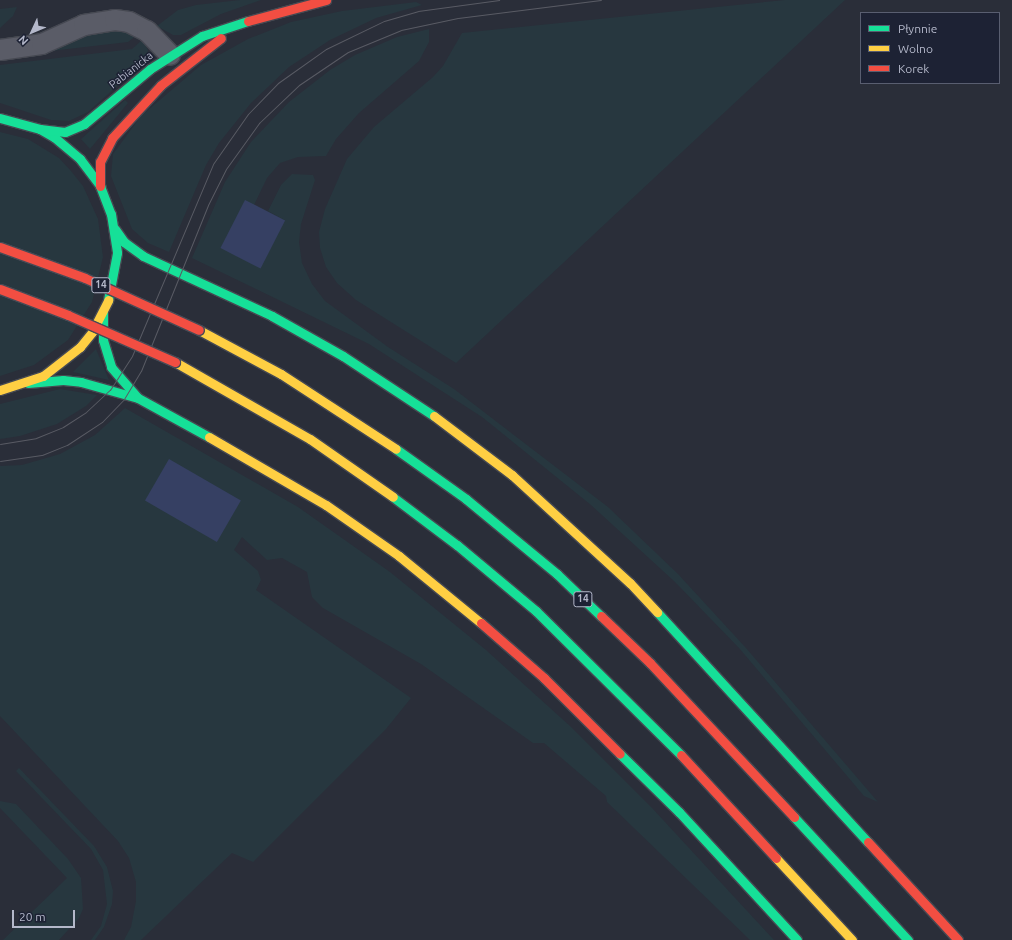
<!DOCTYPE html>
<meta charset="utf-8">
<style>
body{margin:0}
#map{position:relative;width:1012px;height:940px;overflow:hidden;background:#2a2e39;font-family:Ubuntu,sans-serif}
div>[style]{position:absolute}
[style*='--x']{left:calc(var(--x)*1px);top:calc(var(--y)*1px);width:calc(var(--w)*1px);rotate:calc(var(--a)*1deg)}
.green>*{inset:0;background:#27373f}
.water>*{inset:0;background:#364063;transform-origin:0 0}
.roads{filter:drop-shadow(1px 0 #464952) drop-shadow(-1px 0 #464952) drop-shadow(0 1px #464952) drop-shadow(0 -1px #464952)}
.street>*{height:20px;margin:-10px;padding:0 10px;transform-origin:10px;border-radius:10px;background:#5a5c67}
.fast>*{height:9px;margin:-4.5px;padding:0 4.5px;transform-origin:4.5px;border-radius:4.5px;background:#16e098}
.slow>*{height:9px;margin:-4.5px;padding:0 4.5px;transform-origin:4.5px;border-radius:4.5px;background:#ffcf43}
.jam>*{height:9px;margin:-4.5px;padding:0 4.5px;transform-origin:4.5px;border-radius:4.5px;background:#f24e42}
.tram>*{height:1px;margin:-0.5px;padding:0 0.5px;transform-origin:0.5px;border-radius:0.5px;background:#595b64}
.bridges{filter:drop-shadow(1px 0 #484b56) drop-shadow(-1px 0 #484b56) drop-shadow(0 1px #484b56) drop-shadow(0 -1px #484b56)}
.jam-bridge>*{height:9px;margin:-4.5px;padding:0 4.5px;transform-origin:4.5px;border-radius:4.5px;background:#f24e42}
span{translate:-50% -50%;white-space:nowrap;text-align:center;line-height:1.15;-webkit-text-stroke:3px #1d2234;paint-order:stroke}
.shield-label span{padding:1px 3px;background:#1d2234;border:1px solid;border-radius:3px;-webkit-text-stroke-width:0}
.shield-label{font-size:10px;color:#b4b8ca;font-weight:700}
.street-label{font-size:11px;color:#b4b8ca}
.legend{position:absolute;left:860px;top:12px;width:140px;height:72px;box-sizing:border-box;background:#1d2234;border:1px solid #595e70;margin:0;padding:5px 7px;list-style:none;font-size:12px;color:#b4b8ca}
.legend li{display:flex;align-items:center;gap:8px;height:20px}
.legend b{width:20px;border:1px solid #595e70}
.north{position:absolute;left:12px;top:12px;width:40px;height:40px;-webkit-text-stroke:3px #1d2234;paint-order:stroke;rotate:226deg;font-size:11px;font-weight:700;line-height:16px;text-align:center;color:#b4b8ca}
.north::after{content:'';display:block;margin:auto;width:14px;height:18px;background:#b4b8ca;clip-path:polygon(50% 0,100% 100%,50% 72%,0 100%)}
.scale{position:absolute;left:12px;top:910px;width:63px;height:18px;box-sizing:border-box;border:2px solid #b4b8ca;border-top:0;padding-left:5px;font-size:12px;line-height:14px;white-space:nowrap;color:#b4b8ca;-webkit-text-stroke:3px #1d2234;paint-order:stroke}
</style>
<div id="map">
<div class="green">
<div style="clip-path:polygon(240px 0,261px 0,221px 14px,181px 35px,173px 35px,157px 26px,178px 10px,196px 5px)"></div>
<div style="clip-path:polygon(785px 0,845px 0,456px 363px,356px 300px,337px 283px,326px 267px,320px 248px,319px 232px,325px 209px,347px 159px,374px 127px,433px 77px,443px 66px,462px 33px)"></div>
<div style="clip-path:polygon(416px 2px,422px 5px,376px 18px,330px 40px,289px 67px,251px 103px,219px 143px,206px 165px,169px 252px,148px 243px,132px 229px,111px 176px,113px 154px,141px 116px,201px 65px,248px 39px,291px 22px,342px 11px)"></div>
<div style="clip-path:polygon(17px 7px,13px 16px,0 28px,0 9px)"></div>
<div style="clip-path:polygon(113px 28px,137px 35px,128px 42px,42px 52px,74px 37px)"></div>
<div style="clip-path:polygon(429px 29px,429px 42px,419px 61px,359px 113px,336px 139px,326px 156px,298px 157px,280px 163px,267px 178px,254px 205px,245px 200px,285px 220px,268px 211px,281px 185px,292px 174px,313px 175px,315px 180px,301px 224px,299px 242px,302px 263px,312px 284px,325px 301px,388px 347px,454px 389px,608px 507px,678px 574px,746px 648px,878px 802px,864px 796px,739px 648px,675px 582px,591px 505px,482px 417px,369px 344px,192px 258px,225px 182px,251px 142px,289px 102px,330px 70px,355px 55px,397px 37px)"></div>
<div style="clip-path:polygon(142px 40px,148px 50px,145px 61px,88px 112px,69px 121px,51px 120px,0 103px,0 65px,132px 49px)"></div>
<div style="clip-path:polygon(125px 100px,128px 103px,90px 149px,81px 139px)"></div>
<div style="clip-path:polygon(0 132px,28px 139px,59px 158px,71px 171px,83px 186px,98px 219px,103px 257px,92px 302px,68px 340px,34px 365px,0 376px)"></div>
<div style="clip-path:polygon(96px 349px,109px 380px,73px 372px)"></div>
<div style="clip-path:polygon(60px 389px,97px 395px,86px 406px,57px 424px,20px 436px,0 439px,0 404px)"></div>
<div style="clip-path:polygon(125px 408px,298px 507px,390px 572px,486px 650px,570px 726px,653px 809px,774px 940px,750px 940px,607px 802px,606px 796px,544px 743px,533px 743px,421px 664px,323px 608px,312px 597px,307px 572px,282px 558px,267px 560px,242px 537px,234px 550px,258px 571px,261px 580px,256px 590px,411px 698px,386px 729px,253px 862px,232px 853px,141px 940px,124px 940px,131px 927px,136px 901px,136px 882px,129px 858px,118px 841px,0 716px,0 466px,22px 465px,60px 454px,95px 435px)"></div>
<div style="clip-path:polygon(19px 768px,94px 846px,107px 867px,113px 891px,112px 904px,104px 927px,95px 940px,91px 940px,101px 926px,107px 904px,103px 870px,91px 849px,16px 771px)"></div>
<div style="clip-path:polygon(0 801px,16px 804px,68px 859px,81px 878px,83px 909px,79px 918px,59px 940px,3px 940px,67px 878px,0 808px)"></div>
</div>
<div class="water">
<div style="left:245px;top:200px;width:45px;height:54px;rotate:27deg"></div>
<div style="left:169px;top:459px;width:83px;height:48px;rotate:30deg"></div>
</div>
<div class="roads">
<div class="street">
<div style="--x:0;--y:50;--w:42;--a:-8.1"></div>
<div style="--x:42;--y:44;--w:46;--a:-24.3"></div>
<div style="--x:84;--y:25;--w:31;--a:-9"></div>
<div style="--x:115;--y:20;--w:14;--a:8"></div>
<div style="--x:129;--y:22;--w:20;--a:27"></div>
<div style="--x:147;--y:31;--w:33;--a:46"></div>
</div>
<div class="fast">
<div style="--x:0;--y:118;--w:41;--a:15.4"></div>
<div style="--x:40;--y:129;--w:16;--a:30"></div>
<div style="--x:54;--y:137;--w:34;--a:40"></div>
<div style="--x:80;--y:159;--w:34;--a:53"></div>
<div style="--x:100;--y:186;--w:30;--a:69"></div>
<div style="--x:111;--y:214;--w:39;--a:81"></div>
<div style="--x:117;--y:253;--w:48;--a:100.8"></div>
<div style="--x:40;--y:129;--w:25;--a:7"></div>
<div style="--x:65;--y:132;--w:21;--a:-23"></div>
<div style="--x:84;--y:124;--w:86;--a:-39.8"></div>
<div style="--x:150;--y:69;--w:62;--a:-32.4"></div>
<div style="--x:202;--y:36;--w:48;--a:-18.1"></div>
<div style="--x:115;--y:229;--w:16;--a:55"></div>
<div style="--x:124;--y:242;--w:24;--a:36"></div>
<div style="--x:143;--y:256;--w:142;--a:24.9"></div>
<div style="--x:272;--y:316;--w:81;--a:29.4"></div>
<div style="--x:343;--y:356;--w:109;--a:33.4"></div>
<div style="--x:103;--y:312;--w:28;--a:90"></div>
<div style="--x:103;--y:340;--w:28;--a:73"></div>
<div style="--x:111;--y:367;--w:40;--a:49"></div>
<div style="--x:28;--y:383;--w:35;--a:-5"></div>
<div style="--x:63;--y:380;--w:18;--a:6"></div>
<div style="--x:81;--y:382;--w:59;--a:15.7"></div>
<div style="--x:138;--y:398;--w:81;--a:28.8"></div>
<div style="--x:396;--y:449;--w:86;--a:35.5"></div>
<div style="--x:466;--y:499;--w:118;--a:39.5"></div>
<div style="--x:557;--y:574;--w:61;--a:43.7"></div>
<div style="--x:393;--y:497;--w:80;--a:36.9"></div>
<div style="--x:457;--y:545;--w:103;--a:39.9"></div>
<div style="--x:536;--y:611;--w:204;--a:44.8"></div>
<div style="--x:657;--y:612;--w:312;--a:47.5"></div>
<div style="--x:620;--y:754;--w:83;--a:44.5"></div>
<div style="--x:679;--y:812;--w:174;--a:47.3"></div>
<div style="--x:794;--y:817;--w:168;--a:47.2"></div>
</div>
<div class="slow">
<div style="--x:199;--y:330;--w:93;--a:28.2"></div>
<div style="--x:281;--y:374;--w:137;--a:33.1"></div>
<div style="--x:175;--y:362;--w:155;--a:29.7"></div>
<div style="--x:310;--y:439;--w:101;--a:34.9"></div>
<div style="--x:0;--y:390;--w:45;--a:-18"></div>
<div style="--x:43;--y:376;--w:47;--a:-38.1"></div>
<div style="--x:80;--y:347;--w:19;--a:-51"></div>
<div style="--x:92;--y:332;--w:36;--a:-63"></div>
<div style="--x:434;--y:416;--w:98;--a:37.1"></div>
<div style="--x:512;--y:475;--w:160;--a:42.5"></div>
<div style="--x:630;--y:583;--w:40;--a:47"></div>
<div style="--x:209;--y:437;--w:135;--a:30.2"></div>
<div style="--x:326;--y:505;--w:89;--a:34.9"></div>
<div style="--x:399;--y:556;--w:106;--a:39.3"></div>
<div style="--x:776;--y:858;--w:112;--a:47.2"></div>
</div>
<div class="jam">
<div style="--x:248;--y:21;--w:81;--a:-15.1"></div>
<div style="--x:100;--y:186;--w:24;--a:-90"></div>
<div style="--x:100;--y:162;--w:27;--a:-63"></div>
<div style="--x:112;--y:138;--w:72;--a:-47.2"></div>
<div style="--x:161;--y:85;--w:76;--a:-38.1"></div>
<div style="--x:601;--y:616;--w:68;--a:43.8"></div>
<div style="--x:650;--y:663;--w:211;--a:46.9"></div>
<div style="--x:481;--y:623;--w:84;--a:41.1"></div>
<div style="--x:544;--y:678;--w:107;--a:45"></div>
<div style="--x:681;--y:755;--w:140;--a:47.3"></div>
<div style="--x:868;--y:842;--w:133;--a:47.4"></div>
</div>
</div>
<div class="tram">
<div style="--x:0;--y:444;--w:36;--a:-9"></div>
<div style="--x:36;--y:438;--w:29;--a:-22"></div>
<div style="--x:63;--y:427;--w:27;--a:-33"></div>
<div style="--x:86;--y:412;--w:33;--a:-43"></div>
<div style="--x:110;--y:390;--w:40;--a:-57.1"></div>
<div style="--x:132;--y:356;--w:208;--a:-67.1"></div>
<div style="--x:213;--y:164;--w:61;--a:-55"></div>
<div style="--x:248;--y:114;--w:43;--a:-45.9"></div>
<div style="--x:278;--y:83;--w:59;--a:-35.3"></div>
<div style="--x:326;--y:49;--w:64;--a:-25.8"></div>
<div style="--x:384;--y:21;--w:35;--a:-16"></div>
<div style="--x:418;--y:11;--w:82;--a:-7.7"></div>
<div style="--x:0;--y:461;--w:42;--a:-8.1"></div>
<div style="--x:42;--y:455;--w:27;--a:-22"></div>
<div style="--x:67;--y:445;--w:42;--a:-33.3"></div>
<div style="--x:102;--y:422;--w:32;--a:-46"></div>
<div style="--x:124;--y:399;--w:33;--a:-59"></div>
<div style="--x:141;--y:371;--w:179;--a:-68"></div>
<div style="--x:208;--y:205;--w:40;--a:-63.4"></div>
<div style="--x:226;--y:169;--w:57;--a:-54.3"></div>
<div style="--x:259;--y:123;--w:55;--a:-43.5"></div>
<div style="--x:299;--y:85;--w:59;--a:-34"></div>
<div style="--x:348;--y:52;--w:57;--a:-22.5"></div>
<div style="--x:401;--y:30;--w:58;--a:-11.9"></div>
<div style="--x:458;--y:18;--w:144;--a:-7.2"></div>
</div>
<div class="bridges">
<div class="jam-bridge">
<div style="--x:0;--y:247;--w:90;--a:20"></div>
<div style="--x:85;--y:278;--w:125;--a:24.5"></div>
<div style="--x:0;--y:289;--w:73;--a:20.9"></div>
<div style="--x:68;--y:315;--w:117;--a:23.7"></div>
</div>
</div>
<div class="shield-label">
<span style="left:101px;top:285px">14</span>
<span style="left:583px;top:599px">14</span>
</div>
<div class="street-label">
<span style="left:131px;top:70px;rotate:-38deg">Pabianicka</span>
</div>
<ul class="legend">
<li><b style="height:5px;background:#16e098"></b>Płynnie</li>
<li><b style="height:5px;background:#ffcf43"></b>Wolno</li>
<li><b style="height:5px;background:#f24e42"></b>Korek</li>
</ul>
<div class="north">N</div>
<div class="scale">20 m</div>
</div>
